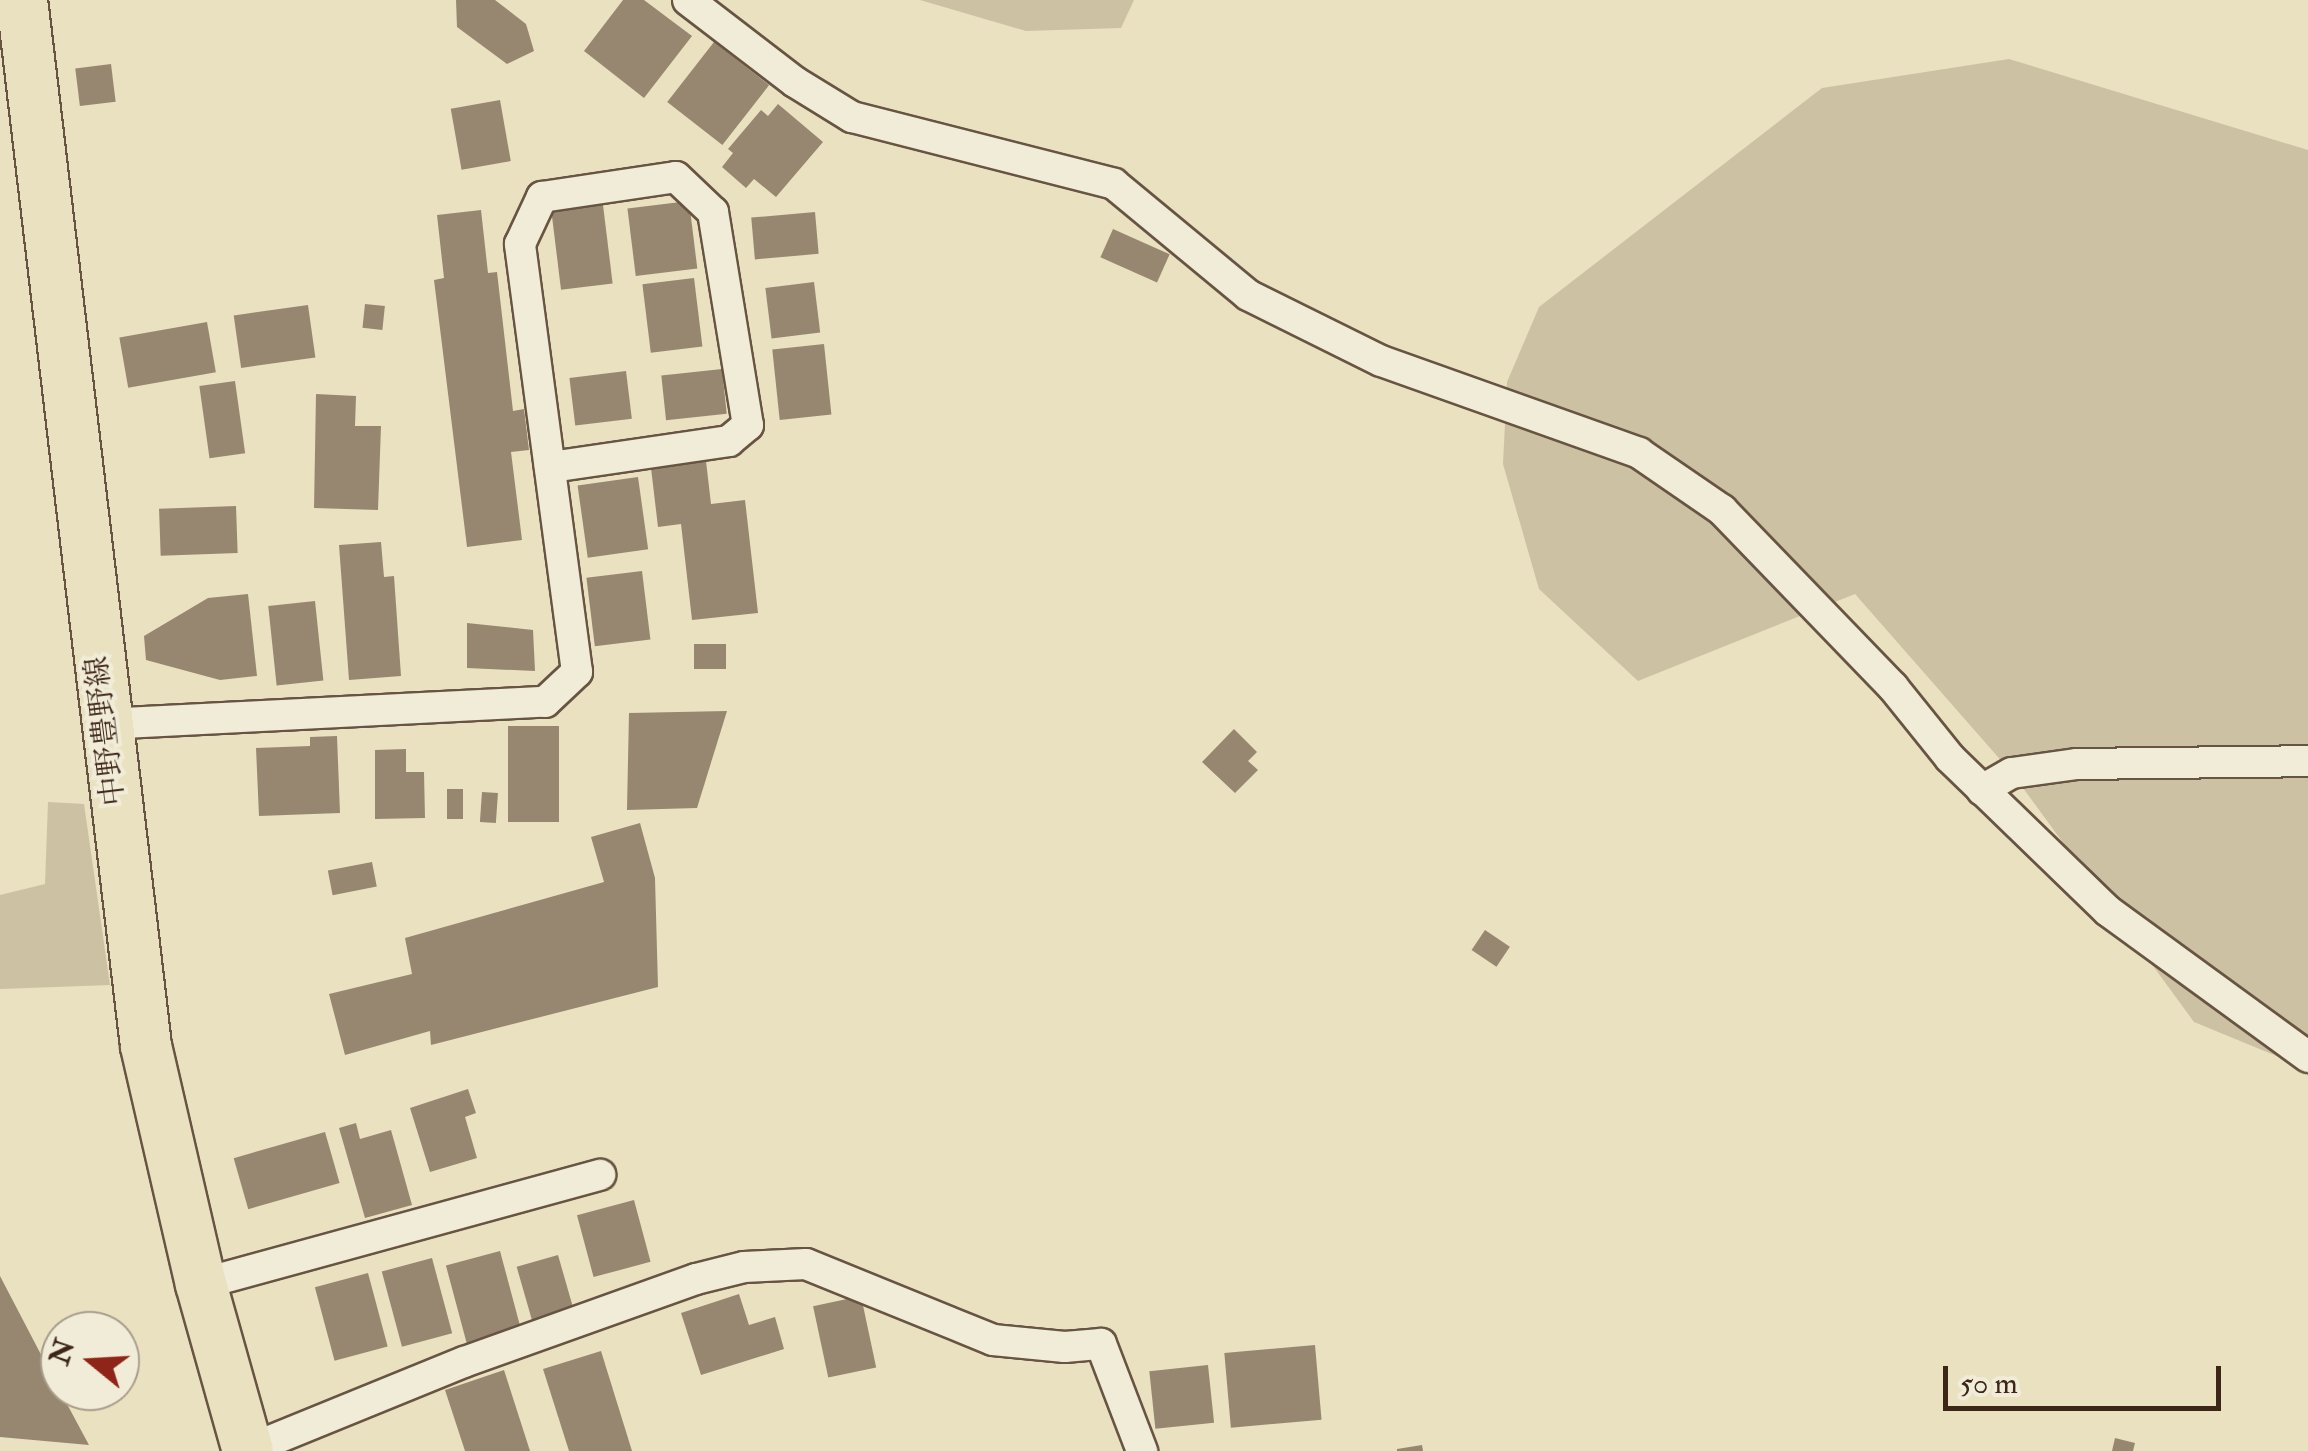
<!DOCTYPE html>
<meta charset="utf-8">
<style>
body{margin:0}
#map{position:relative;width:2308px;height:1451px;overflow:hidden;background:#eae1c1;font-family:"IM FELL Double Pica","Noto Serif JP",serif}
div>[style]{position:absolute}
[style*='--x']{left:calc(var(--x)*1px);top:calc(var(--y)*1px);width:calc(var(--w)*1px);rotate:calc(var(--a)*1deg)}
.green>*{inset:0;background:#cdc1a4}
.building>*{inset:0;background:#978770;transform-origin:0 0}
.roads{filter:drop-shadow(2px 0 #685442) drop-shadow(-2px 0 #685442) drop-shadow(0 2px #685442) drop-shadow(0 -2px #685442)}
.street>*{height:30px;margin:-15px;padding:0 15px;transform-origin:15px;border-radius:15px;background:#f1ecd7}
.primary>*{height:50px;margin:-25px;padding:0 25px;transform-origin:25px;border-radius:25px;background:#eae1c1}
span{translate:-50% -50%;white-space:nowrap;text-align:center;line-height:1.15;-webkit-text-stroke:8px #f1ecd7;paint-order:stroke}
.street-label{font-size:30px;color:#3d2518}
.north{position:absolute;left:40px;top:1311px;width:100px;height:100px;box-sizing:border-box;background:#f1ecd7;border:2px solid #a99c8b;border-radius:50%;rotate:288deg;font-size:28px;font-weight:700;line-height:40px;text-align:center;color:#3d2518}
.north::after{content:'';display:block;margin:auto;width:35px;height:45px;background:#8f2418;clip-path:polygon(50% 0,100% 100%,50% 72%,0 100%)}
.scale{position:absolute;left:1943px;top:1366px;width:278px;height:45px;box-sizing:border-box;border:5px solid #3d2518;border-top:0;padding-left:12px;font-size:30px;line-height:35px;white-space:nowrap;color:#3d2518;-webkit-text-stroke:8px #f1ecd7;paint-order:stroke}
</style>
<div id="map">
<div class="green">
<div style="clip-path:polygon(920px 0,1134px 0,1121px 28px,1026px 31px)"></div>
<div style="clip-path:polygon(2009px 59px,2308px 150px,2308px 1069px,2194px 1022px,2012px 773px,1855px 594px,1638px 681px,1539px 589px,1503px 464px,1507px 382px,1539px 307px,1822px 88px)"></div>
<div style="clip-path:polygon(48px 802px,84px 804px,110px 985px,0 989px,0 895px,45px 884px)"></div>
</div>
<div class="building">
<div style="clip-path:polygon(456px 0,495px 0,526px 24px,534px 51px,507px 64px,457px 27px)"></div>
<div style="clip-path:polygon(623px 0,644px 0,692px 36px,644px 98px,584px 51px)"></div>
<div style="left:714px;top:42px;width:70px;height:76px;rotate:38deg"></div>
<div style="left:111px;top:64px;width:38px;height:36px;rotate:83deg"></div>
<div style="left:500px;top:100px;width:62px;height:50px;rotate:80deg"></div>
<div style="clip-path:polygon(778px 104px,823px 142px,776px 197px,754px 179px,746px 188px,722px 167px,733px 153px,728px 149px,761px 110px,768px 116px)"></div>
<div style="left:689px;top:201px;width:68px;height:62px;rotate:83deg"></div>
<div style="left:603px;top:205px;width:79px;height:52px;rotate:83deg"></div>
<div style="clip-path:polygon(481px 210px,488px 273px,497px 272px,513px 411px,524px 409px,529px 450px,511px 452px,522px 540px,467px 547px,434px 280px,444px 278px,437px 215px)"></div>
<div style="left:815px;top:212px;width:42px;height:64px;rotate:85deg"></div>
<div style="left:1113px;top:229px;width:62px;height:31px;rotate:24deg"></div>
<div style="left:694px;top:278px;width:69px;height:52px;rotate:83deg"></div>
<div style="left:814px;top:282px;width:51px;height:49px;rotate:83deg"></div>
<div style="left:365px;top:304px;width:20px;height:24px;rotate:6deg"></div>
<div style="left:308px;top:305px;width:53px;height:75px;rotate:82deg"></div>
<div style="left:207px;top:322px;width:51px;height:89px;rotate:80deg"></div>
<div style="left:824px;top:344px;width:71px;height:52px;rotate:84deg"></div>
<div style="left:722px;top:369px;width:45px;height:61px;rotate:84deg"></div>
<div style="left:626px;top:371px;width:48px;height:57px;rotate:83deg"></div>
<div style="left:235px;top:381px;width:73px;height:36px;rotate:82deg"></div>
<div style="clip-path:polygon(316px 394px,356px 396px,355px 426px,381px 426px,378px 510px,314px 508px)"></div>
<div style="clip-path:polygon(706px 461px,711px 504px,745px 500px,758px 613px,692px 620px,681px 524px,658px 527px,651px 468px)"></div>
<div style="left:638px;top:477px;width:73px;height:61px;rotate:82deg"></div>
<div style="left:236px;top:506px;width:47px;height:77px;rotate:88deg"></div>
<div style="clip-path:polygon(381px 542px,384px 577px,394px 576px,401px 676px,349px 680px,339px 545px)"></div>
<div style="left:642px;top:571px;width:69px;height:56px;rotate:83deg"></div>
<div style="clip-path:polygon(248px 594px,257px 676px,220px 680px,146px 660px,144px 636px,208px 598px)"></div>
<div style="left:315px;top:601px;width:80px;height:47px;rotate:84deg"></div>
<div style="clip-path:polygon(467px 623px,533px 630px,535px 671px,467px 668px)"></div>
<div style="left:694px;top:644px;width:32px;height:25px"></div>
<div style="clip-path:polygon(727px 711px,697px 808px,627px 810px,629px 713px)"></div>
<div style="left:508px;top:726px;width:51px;height:96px"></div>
<div style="clip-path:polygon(1234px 729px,1257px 752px,1248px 761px,1258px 770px,1235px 793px,1202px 762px)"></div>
<div style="clip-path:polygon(337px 736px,340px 813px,259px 816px,256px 748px,310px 746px,310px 737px)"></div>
<div style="clip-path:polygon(406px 749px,406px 772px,424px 772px,425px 818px,375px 819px,375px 750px)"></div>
<div style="left:447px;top:789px;width:16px;height:30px"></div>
<div style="left:482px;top:792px;width:16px;height:30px;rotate:4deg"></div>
<div style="clip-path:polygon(640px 823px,655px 878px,658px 987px,431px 1045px,430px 1031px,345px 1055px,329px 994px,412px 974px,405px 938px,604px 882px,591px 837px)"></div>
<div style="left:372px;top:862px;width:25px;height:45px;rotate:79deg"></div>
<div style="left:1485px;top:930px;width:30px;height:24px;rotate:34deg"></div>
<div style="clip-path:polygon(468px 1089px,476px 1113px,465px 1117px,477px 1158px,430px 1172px,410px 1108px)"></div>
<div style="clip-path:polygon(356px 1123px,360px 1139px,391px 1130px,412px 1205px,365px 1218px,339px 1128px)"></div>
<div style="left:325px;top:1132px;width:53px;height:95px;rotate:74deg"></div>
<div style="left:634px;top:1200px;width:64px;height:59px;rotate:75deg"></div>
<div style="left:500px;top:1251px;width:84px;height:56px;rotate:75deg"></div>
<div style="left:558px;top:1255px;width:59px;height:43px;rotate:74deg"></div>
<div style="left:432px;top:1258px;width:78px;height:52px;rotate:75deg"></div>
<div style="left:368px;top:1273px;width:76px;height:55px;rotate:75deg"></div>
<div style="clip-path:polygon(0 1276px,60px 1391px,89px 1445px,0 1437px)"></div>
<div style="clip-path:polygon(739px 1294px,749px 1325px,775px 1317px,784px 1349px,701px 1375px,681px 1313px)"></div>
<div style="left:861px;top:1296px;width:73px;height:49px;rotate:78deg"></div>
<div style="left:1315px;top:1345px;width:75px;height:91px;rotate:85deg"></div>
<div style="clip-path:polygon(601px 1351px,632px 1451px,569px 1451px,543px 1369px)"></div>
<div style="left:1208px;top:1365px;width:58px;height:59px;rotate:84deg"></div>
<div style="clip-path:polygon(504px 1370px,530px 1451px,465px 1451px,445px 1390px)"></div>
<div style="clip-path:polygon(2115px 1438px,2135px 1443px,2133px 1451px,2112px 1451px)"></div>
<div style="clip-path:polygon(1422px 1445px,1423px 1451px,1397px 1451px,1397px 1449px)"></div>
</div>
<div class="roads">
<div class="street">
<div style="--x:688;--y:0;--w:135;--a:37.5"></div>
<div style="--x:795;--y:82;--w:67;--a:31.6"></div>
<div style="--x:852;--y:117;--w:270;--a:14.3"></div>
<div style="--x:1114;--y:184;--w:174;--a:39.6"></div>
<div style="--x:1248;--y:295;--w:148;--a:26.4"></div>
<div style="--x:1381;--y:361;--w:274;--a:19.6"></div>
<div style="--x:1639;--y:453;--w:101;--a:34.5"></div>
<div style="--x:1722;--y:510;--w:246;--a:46"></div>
<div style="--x:1893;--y:687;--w:91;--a:51.2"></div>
<div style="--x:1950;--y:758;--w:220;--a:44.1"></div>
<div style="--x:2108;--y:911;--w:248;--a:36.1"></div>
<div style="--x:104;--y:724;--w:442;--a:-2.9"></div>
<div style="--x:545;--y:702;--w:44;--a:-43.2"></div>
<div style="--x:577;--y:672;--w:432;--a:-97.6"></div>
<div style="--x:520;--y:244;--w:52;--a:-64.9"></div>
<div style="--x:542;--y:197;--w:135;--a:-8.5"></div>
<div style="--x:676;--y:177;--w:51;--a:43.4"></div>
<div style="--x:713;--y:212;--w:216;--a:80.7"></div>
<div style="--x:748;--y:425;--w:25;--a:140"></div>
<div style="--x:729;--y:441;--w:181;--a:171.7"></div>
<div style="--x:1982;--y:790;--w:34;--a:-30"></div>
<div style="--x:2012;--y:773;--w:66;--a:-7.9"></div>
<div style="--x:2077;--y:764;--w:231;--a:-0.7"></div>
<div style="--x:201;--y:1284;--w:414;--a:-15.3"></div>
<div style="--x:248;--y:1450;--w:233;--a:-22.2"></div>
<div style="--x:464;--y:1362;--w:246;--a:-19.7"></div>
<div style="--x:696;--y:1279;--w:49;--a:-14"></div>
<div style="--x:744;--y:1267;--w:62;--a:-2.8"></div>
<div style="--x:806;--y:1264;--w:202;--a:22.1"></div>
<div style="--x:993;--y:1340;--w:72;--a:5.6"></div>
<div style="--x:1065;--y:1347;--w:36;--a:-5"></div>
<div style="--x:1101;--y:1344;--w:115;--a:69"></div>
</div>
<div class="primary">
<div style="--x:22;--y:0;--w:1053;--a:83.24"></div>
<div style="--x:146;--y:1046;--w:244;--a:77"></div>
<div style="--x:201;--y:1284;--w:173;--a:74.3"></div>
</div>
</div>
<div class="street-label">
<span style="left:106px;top:731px;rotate:-97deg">中野豊野線</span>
</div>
<div class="north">N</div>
<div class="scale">50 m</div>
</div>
